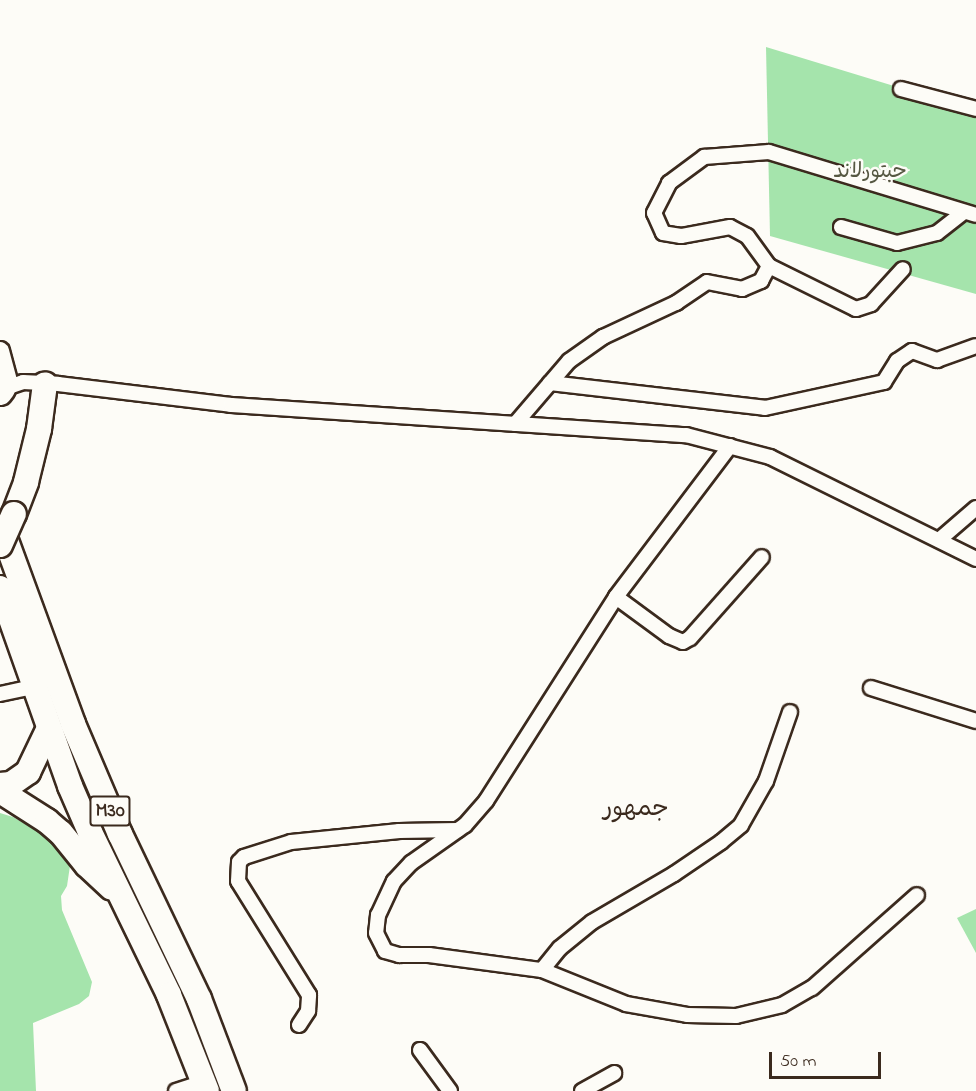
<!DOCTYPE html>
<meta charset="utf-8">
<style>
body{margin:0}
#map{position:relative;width:976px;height:1091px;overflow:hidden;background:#fdfcf7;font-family:"Indie Flower","Playpen Sans Arabic",sans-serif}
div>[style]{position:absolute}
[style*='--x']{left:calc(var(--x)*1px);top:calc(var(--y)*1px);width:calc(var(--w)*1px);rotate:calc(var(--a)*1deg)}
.green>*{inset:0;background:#a5e4ac}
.roads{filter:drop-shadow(2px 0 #3b2a1e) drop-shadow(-2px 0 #3b2a1e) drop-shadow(0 2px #3b2a1e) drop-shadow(0 -2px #3b2a1e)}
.minor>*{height:14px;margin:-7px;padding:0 7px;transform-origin:7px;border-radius:7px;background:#fdfcf7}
.secondary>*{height:18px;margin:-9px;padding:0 9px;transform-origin:9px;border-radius:9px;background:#fdfcf7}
.motorway>*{height:24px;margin:-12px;padding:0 12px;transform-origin:12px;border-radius:12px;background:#fdfcf7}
.bridges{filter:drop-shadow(2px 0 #3b2a1e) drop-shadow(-2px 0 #3b2a1e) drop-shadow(0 2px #3b2a1e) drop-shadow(0 -2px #3b2a1e)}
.motorway-bridge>*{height:24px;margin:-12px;padding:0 12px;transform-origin:12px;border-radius:12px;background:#fdfcf7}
span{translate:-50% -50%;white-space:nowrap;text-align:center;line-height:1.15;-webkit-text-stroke:5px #fdfcf7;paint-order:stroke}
.shield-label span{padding:2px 4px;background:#fdfcf7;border:2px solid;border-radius:4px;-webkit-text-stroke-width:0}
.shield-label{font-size:20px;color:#3b2a1e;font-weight:700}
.park-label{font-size:21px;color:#565842}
.quarter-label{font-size:24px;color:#3b2a1e}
.scale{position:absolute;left:769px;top:1052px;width:112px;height:27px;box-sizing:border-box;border:3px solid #3b2a1e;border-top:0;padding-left:8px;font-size:18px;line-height:21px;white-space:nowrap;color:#3b2a1e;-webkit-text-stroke:4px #fdfcf7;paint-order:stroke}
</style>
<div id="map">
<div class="green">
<div style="clip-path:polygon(766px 47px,976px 111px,976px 294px,770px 236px)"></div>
<div style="clip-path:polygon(0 813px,13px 817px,44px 835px,71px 859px,67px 886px,61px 896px,62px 910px,92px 982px,89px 996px,79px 1004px,33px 1023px,36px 1091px,0 1091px)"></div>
<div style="clip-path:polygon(976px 909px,976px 953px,957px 918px)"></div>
</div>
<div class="roads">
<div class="minor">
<div style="--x:901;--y:89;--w:78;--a:14.9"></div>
<div style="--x:841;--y:227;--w:58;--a:15.9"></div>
<div style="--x:897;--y:243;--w:41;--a:-14"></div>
<div style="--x:937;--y:233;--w:34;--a:-38"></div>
<div style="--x:769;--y:266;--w:97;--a:26.3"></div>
<div style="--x:856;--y:309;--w:16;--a:-18"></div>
<div style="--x:871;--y:304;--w:47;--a:-47.6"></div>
<div style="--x:550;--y:383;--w:216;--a:6.6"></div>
<div style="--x:765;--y:408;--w:122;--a:-12.3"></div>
<div style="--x:884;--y:382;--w:25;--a:-58"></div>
<div style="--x:897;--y:361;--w:18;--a:-34"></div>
<div style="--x:912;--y:351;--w:27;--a:20"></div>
<div style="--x:937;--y:360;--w:41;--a:-19.7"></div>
<div style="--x:3;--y:389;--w:21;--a:-19"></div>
<div style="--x:23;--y:382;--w:35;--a:3"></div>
<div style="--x:58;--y:384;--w:174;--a:6.9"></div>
<div style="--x:231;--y:405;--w:456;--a:3.8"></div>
<div style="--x:686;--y:435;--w:87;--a:14.7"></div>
<div style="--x:770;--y:457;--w:230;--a:26.3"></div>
<div style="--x:515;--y:424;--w:83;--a:-49.4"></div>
<div style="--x:569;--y:361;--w:42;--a:-35.2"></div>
<div style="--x:603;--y:337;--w:81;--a:-25"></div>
<div style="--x:676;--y:303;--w:37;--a:-34"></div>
<div style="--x:707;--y:282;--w:36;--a:11"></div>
<div style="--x:742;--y:289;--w:21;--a:-23"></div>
<div style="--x:761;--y:281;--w:17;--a:-62"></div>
<div style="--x:769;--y:266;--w:37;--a:-126"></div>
<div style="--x:747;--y:236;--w:19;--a:-152"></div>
<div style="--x:730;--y:227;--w:50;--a:169.6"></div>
<div style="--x:681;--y:236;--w:18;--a:-171"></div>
<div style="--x:663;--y:233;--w:22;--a:-114"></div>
<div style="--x:654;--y:213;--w:34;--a:-63"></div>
<div style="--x:669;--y:183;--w:44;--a:-36.6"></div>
<div style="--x:704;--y:157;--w:65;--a:-4.4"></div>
<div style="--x:769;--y:152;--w:216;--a:16.9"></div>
<div style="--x:730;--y:446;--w:189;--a:127.1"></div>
<div style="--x:616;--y:597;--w:242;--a:122.5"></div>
<div style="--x:486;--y:801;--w:32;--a:131"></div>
<div style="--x:465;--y:825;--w:66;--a:144.9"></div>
<div style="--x:411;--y:863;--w:25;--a:133"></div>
<div style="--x:394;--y:881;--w:38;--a:115"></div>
<div style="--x:378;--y:915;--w:18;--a:96"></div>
<div style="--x:376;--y:933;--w:20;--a:63"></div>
<div style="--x:385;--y:951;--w:15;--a:16"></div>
<div style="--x:399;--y:955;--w:30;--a:0"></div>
<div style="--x:429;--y:955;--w:114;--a:7.6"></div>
<div style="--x:542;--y:970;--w:91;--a:22"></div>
<div style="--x:626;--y:1004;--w:62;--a:10.2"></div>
<div style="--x:687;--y:1015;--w:49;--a:1.2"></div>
<div style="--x:736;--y:1016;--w:47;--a:-13.4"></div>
<div style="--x:782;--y:1005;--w:34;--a:-30"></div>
<div style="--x:812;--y:988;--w:140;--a:-41.5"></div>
<div style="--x:939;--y:540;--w:49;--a:-40.9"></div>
<div style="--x:616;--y:597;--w:66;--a:36.3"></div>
<div style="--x:669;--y:636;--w:15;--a:23"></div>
<div style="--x:683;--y:642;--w:8;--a:-30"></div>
<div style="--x:690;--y:638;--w:108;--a:-48.4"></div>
<div style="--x:871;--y:688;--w:110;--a:17.4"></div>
<div style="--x:0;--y:694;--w:34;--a:-12"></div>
<div style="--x:542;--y:970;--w:28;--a:-51"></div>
<div style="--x:560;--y:948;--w:41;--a:-39.1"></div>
<div style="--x:592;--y:922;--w:95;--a:-30.3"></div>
<div style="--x:674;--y:874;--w:57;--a:-34.2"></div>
<div style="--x:721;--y:842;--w:26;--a:-40"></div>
<div style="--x:741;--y:825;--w:51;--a:-60.4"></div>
<div style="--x:766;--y:781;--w:73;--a:-70.8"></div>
<div style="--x:299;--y:1025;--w:17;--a:-57"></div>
<div style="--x:308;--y:1011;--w:16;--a:-86"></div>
<div style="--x:309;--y:995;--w:134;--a:-121.9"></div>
<div style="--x:238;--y:881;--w:19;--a:-87"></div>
<div style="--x:239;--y:862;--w:7;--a:-45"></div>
<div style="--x:244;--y:857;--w:49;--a:-17.7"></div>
<div style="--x:291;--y:842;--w:109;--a:-5.8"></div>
<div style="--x:399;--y:831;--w:59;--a:-1"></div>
<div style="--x:420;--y:1050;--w:51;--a:53.8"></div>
<div style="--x:176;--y:1091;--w:29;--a:-18"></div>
<div style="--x:582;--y:1091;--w:37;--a:-29"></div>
</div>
<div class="secondary">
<div style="--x:0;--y:351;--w:35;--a:75"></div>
</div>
<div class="motorway">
<div style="--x:0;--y:393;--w:5;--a:-53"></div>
<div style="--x:14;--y:514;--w:34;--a:-69"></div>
<div style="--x:26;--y:482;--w:55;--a:-76.2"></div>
<div style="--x:39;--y:429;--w:45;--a:-82.4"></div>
<div style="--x:0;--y:524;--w:213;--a:69.9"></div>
<div style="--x:73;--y:724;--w:120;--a:66.9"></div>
<div style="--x:120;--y:834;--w:183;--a:64.4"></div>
<div style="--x:199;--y:999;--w:98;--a:69.2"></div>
<div style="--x:0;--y:588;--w:210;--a:70.5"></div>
<div style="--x:70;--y:786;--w:50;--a:66.5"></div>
<div style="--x:90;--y:832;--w:181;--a:64.1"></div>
<div style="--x:169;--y:995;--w:103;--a:68.4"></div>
<div style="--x:0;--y:785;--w:11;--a:-5"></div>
<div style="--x:11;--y:784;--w:21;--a:-35"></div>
<div style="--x:28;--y:772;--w:47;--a:-64.5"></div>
<div style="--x:0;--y:791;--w:56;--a:32.6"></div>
<div style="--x:47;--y:821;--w:18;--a:41"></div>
<div style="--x:61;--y:833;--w:41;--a:50.9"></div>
<div style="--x:87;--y:865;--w:33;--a:43"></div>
</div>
</div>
<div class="bridges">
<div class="motorway-bridge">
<div style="--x:0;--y:545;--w:34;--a:-66"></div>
</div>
</div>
<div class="shield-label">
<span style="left:110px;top:811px">M30</span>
</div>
<div class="park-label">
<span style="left:870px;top:172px">حبتورلاند</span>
</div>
<div class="quarter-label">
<span style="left:636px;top:810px">جمهور</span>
</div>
<div class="scale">50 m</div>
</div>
